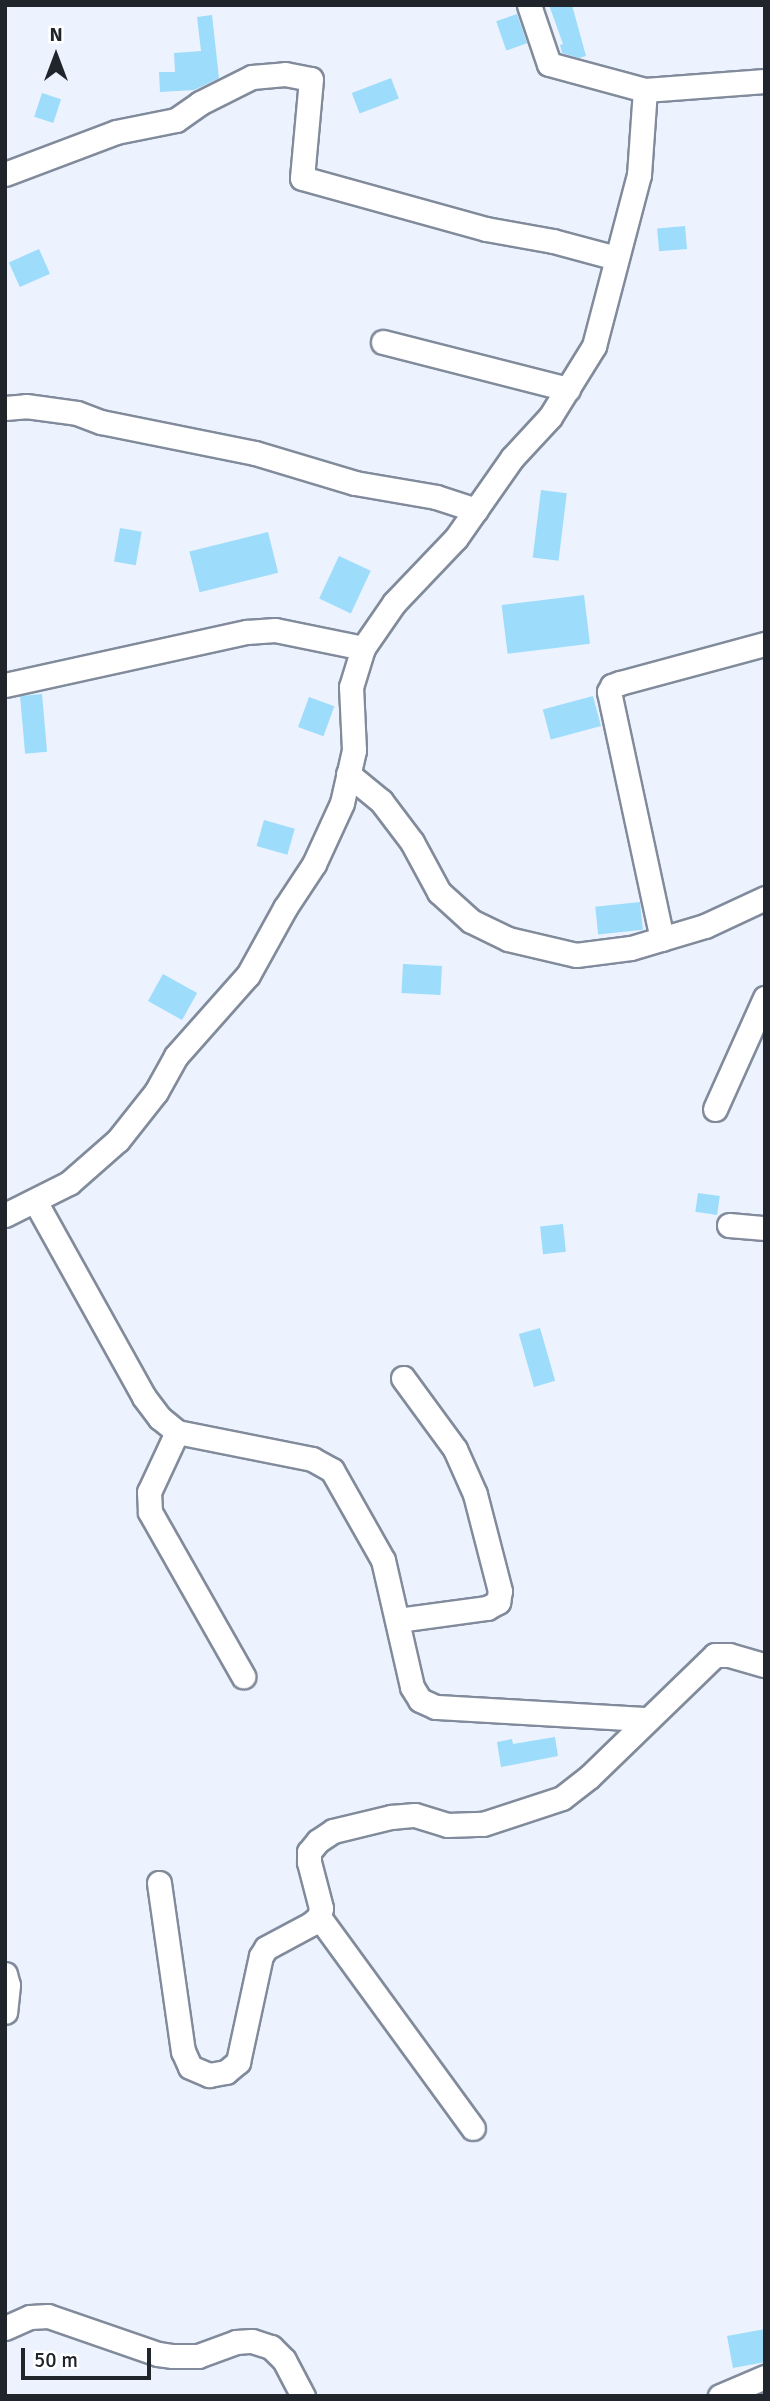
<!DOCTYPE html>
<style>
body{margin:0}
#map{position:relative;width:770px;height:2401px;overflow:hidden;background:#ecf3fe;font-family:Signika,sans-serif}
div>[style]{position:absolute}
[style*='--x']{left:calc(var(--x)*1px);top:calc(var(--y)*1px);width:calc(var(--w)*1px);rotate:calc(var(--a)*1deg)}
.building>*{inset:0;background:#9ddcfb;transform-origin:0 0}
.roads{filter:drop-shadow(2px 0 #818b9c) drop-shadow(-2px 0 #818b9c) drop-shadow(0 2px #818b9c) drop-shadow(0 -2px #818b9c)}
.minor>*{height:23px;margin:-11.5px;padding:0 11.5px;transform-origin:11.5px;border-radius:11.5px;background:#fff}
span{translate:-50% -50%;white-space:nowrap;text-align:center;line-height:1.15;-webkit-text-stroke:5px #fff;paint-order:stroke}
.frame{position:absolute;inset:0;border:7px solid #20242b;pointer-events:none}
.north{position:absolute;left:21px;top:21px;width:70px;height:70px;-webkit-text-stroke:5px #fff;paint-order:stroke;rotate:0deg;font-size:19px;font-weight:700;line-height:28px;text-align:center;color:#20242b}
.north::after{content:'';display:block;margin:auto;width:24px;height:32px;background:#20242b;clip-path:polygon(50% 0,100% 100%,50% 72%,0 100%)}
.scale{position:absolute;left:21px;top:2348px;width:130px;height:32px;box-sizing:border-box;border:4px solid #20242b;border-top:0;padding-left:9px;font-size:21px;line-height:24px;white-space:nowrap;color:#20242b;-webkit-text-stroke:5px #fff;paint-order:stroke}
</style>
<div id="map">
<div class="building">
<div style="clip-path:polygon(549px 5px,572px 5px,586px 56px,579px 58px,562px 53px,560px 45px,563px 44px)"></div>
<div style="left:517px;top:14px;width:31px;height:22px;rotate:71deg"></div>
<div style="clip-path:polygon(212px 15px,219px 78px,194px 90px,160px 92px,159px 72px,175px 72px,174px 53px,201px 51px,197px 17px)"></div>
<div style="left:391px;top:78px;width:22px;height:42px;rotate:69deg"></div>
<div style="left:42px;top:93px;width:20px;height:25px;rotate:18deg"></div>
<div style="left:685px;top:226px;width:23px;height:28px;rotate:85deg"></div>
<div style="left:39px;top:249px;width:27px;height:33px;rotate:66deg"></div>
<div style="left:541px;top:490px;width:26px;height:68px;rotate:7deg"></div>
<div style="left:120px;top:528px;width:22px;height:34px;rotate:10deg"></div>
<div style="left:268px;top:532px;width:42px;height:81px;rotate:76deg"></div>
<div style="left:339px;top:556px;width:35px;height:47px;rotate:25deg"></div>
<div style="left:584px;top:595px;width:49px;height:83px;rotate:83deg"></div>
<div style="left:42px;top:694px;width:58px;height:22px;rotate:85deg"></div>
<div style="left:593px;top:696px;width:31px;height:52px;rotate:75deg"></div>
<div style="left:309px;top:697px;width:27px;height:32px;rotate:20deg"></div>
<div style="left:264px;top:820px;width:32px;height:27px;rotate:16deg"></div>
<div style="left:640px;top:902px;width:28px;height:45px;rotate:84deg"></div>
<div style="left:403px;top:964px;width:39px;height:29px;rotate:3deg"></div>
<div style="left:163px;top:974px;width:39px;height:31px;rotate:29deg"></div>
<div style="left:698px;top:1193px;width:22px;height:19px;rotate:8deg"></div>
<div style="left:563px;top:1224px;width:28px;height:23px;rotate:84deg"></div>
<div style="left:540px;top:1328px;width:55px;height:22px;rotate:74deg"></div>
<div style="clip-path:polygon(555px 1737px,558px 1756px,501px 1767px,497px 1742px,512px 1739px,513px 1744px)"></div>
<div style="clip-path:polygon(765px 2329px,765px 2362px,733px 2368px,727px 2336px)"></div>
</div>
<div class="roads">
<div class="minor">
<div style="--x:529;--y:5;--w:62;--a:71.3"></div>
<div style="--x:549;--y:64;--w:99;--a:15.2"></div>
<div style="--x:645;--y:90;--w:120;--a:-4.3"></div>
<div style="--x:5;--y:174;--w:119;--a:-20.7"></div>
<div style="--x:116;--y:132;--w:61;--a:-11.3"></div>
<div style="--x:176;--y:120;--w:29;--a:-35"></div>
<div style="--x:200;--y:103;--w:58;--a:-26.6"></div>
<div style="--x:252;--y:77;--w:33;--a:-5"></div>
<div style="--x:285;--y:74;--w:26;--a:11"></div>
<div style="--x:311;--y:79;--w:99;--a:95.2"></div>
<div style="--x:302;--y:178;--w:191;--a:15.5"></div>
<div style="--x:486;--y:229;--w:68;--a:10.2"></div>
<div style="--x:553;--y:241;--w:65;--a:15.1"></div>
<div style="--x:383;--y:342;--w:191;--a:14.3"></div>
<div style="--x:5;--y:408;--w:21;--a:-5"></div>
<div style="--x:26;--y:406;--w:51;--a:7.8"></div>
<div style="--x:77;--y:413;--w:26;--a:21"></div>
<div style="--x:101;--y:422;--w:157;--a:11.4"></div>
<div style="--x:255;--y:453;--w:104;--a:16.7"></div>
<div style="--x:355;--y:483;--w:82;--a:9.8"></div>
<div style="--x:436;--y:497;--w:42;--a:18"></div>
<div style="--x:5;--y:685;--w:248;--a:-12.4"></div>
<div style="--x:247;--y:632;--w:28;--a:-4"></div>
<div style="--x:275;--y:630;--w:90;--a:11.6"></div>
<div style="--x:348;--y:774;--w:43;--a:39.3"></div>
<div style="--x:381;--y:801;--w:51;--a:52.9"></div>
<div style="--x:412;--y:842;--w:57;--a:61.6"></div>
<div style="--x:439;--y:892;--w:43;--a:42.2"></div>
<div style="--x:471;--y:921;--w:41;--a:25.9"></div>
<div style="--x:508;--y:939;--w:70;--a:13.2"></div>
<div style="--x:576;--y:955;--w:55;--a:-7.3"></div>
<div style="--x:631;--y:948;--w:77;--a:-16.6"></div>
<div style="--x:705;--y:926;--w:66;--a:-25"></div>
<div style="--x:662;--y:939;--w:253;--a:-102.1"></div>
<div style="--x:609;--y:692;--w:7;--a:-63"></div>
<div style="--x:612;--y:686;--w:9;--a:-21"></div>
<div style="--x:620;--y:683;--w:150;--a:-15.1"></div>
<div style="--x:715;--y:1109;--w:122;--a:-65.8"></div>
<div style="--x:35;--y:1201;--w:224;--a:60.9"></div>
<div style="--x:144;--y:1397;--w:26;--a:53"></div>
<div style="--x:160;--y:1418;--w:22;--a:39"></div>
<div style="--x:177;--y:1432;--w:138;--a:11.3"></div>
<div style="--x:312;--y:1459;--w:23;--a:29"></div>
<div style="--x:332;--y:1470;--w:103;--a:60.5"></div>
<div style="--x:383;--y:1560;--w:130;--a:77.1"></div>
<div style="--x:412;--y:1687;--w:15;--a:58"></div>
<div style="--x:420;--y:1700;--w:17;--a:24"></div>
<div style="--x:436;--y:1707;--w:210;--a:3.3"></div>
<div style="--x:5;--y:1215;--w:72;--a:-26.6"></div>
<div style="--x:69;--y:1183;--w:65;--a:-41.3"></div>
<div style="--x:118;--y:1140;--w:61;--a:-51.6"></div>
<div style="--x:156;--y:1092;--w:41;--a:-60.9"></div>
<div style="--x:176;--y:1056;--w:108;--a:-48.4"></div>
<div style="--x:248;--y:975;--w:77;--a:-61.1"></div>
<div style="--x:285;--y:908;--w:53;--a:-56.6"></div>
<div style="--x:314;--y:864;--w:67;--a:-65.3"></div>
<div style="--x:342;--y:803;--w:54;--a:-77.2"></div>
<div style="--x:354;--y:750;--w:63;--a:-92.7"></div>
<div style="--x:351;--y:687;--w:41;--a:-72.9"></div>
<div style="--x:363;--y:648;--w:55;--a:-55.4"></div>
<div style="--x:394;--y:603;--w:90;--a:-46.4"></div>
<div style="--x:456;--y:538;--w:98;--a:-55"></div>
<div style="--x:512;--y:458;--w:56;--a:-47.2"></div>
<div style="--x:550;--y:417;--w:84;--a:-58.2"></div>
<div style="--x:594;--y:346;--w:177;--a:-75.3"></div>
<div style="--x:639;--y:175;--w:85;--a:-86"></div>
<div style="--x:729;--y:1225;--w:36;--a:5"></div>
<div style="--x:177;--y:1432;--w:66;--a:115"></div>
<div style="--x:149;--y:1492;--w:20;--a:87"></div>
<div style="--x:150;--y:1512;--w:189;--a:60.4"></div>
<div style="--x:398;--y:1620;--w:90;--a:-7.7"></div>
<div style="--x:487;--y:1608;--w:13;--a:-29"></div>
<div style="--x:498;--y:1602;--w:11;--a:-80"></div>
<div style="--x:500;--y:1591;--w:100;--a:-104.5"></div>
<div style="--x:475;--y:1494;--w:49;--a:-114"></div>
<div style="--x:455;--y:1449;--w:88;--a:-126.2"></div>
<div style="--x:159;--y:1883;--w:170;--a:81.9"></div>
<div style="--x:183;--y:2051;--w:17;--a:66"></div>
<div style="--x:190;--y:2067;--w:21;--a:23"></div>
<div style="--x:209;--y:2075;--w:17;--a:-10"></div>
<div style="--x:226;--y:2072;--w:16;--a:-40"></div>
<div style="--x:238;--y:2062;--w:108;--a:-77.8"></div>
<div style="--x:261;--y:1956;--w:9;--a:-58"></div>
<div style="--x:266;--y:1948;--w:51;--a:-28.1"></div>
<div style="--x:311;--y:1924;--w:11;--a:-41"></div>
<div style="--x:319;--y:1917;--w:9;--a:-77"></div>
<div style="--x:321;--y:1908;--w:48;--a:-104.6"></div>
<div style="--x:309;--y:1862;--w:10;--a:-90"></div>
<div style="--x:309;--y:1852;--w:14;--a:-51"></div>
<div style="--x:318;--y:1841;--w:18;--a:-34"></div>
<div style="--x:333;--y:1831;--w:60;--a:-13.6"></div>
<div style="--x:391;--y:1817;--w:24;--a:-5"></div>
<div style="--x:415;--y:1815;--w:34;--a:17"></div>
<div style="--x:447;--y:1825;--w:36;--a:-2"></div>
<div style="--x:483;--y:1824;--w:83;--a:-18.2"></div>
<div style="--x:562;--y:1798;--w:34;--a:-38"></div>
<div style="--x:589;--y:1777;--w:175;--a:-44.1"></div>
<div style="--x:715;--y:1655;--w:14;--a:0"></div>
<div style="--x:729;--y:1655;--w:37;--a:16"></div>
<div style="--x:319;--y:1917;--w:261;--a:53.9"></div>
<div style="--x:5;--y:1974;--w:11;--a:75"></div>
<div style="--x:8;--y:1985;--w:27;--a:96"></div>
<div style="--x:5;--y:2328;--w:27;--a:-24"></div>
<div style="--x:30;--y:2317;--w:18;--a:-3"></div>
<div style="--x:48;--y:2316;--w:116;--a:19.1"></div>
<div style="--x:158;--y:2354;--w:15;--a:8"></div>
<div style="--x:173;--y:2356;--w:25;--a:0"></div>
<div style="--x:198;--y:2356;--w:40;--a:-20.2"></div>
<div style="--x:236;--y:2342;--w:16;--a:-4"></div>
<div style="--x:252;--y:2341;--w:20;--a:18"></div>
<div style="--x:271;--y:2347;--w:18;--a:45"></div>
<div style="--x:284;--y:2360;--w:41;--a:62.2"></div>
<div style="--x:720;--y:2396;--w:49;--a:-22.9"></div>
</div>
</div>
<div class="frame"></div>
<div class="north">N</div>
<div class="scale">50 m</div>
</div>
